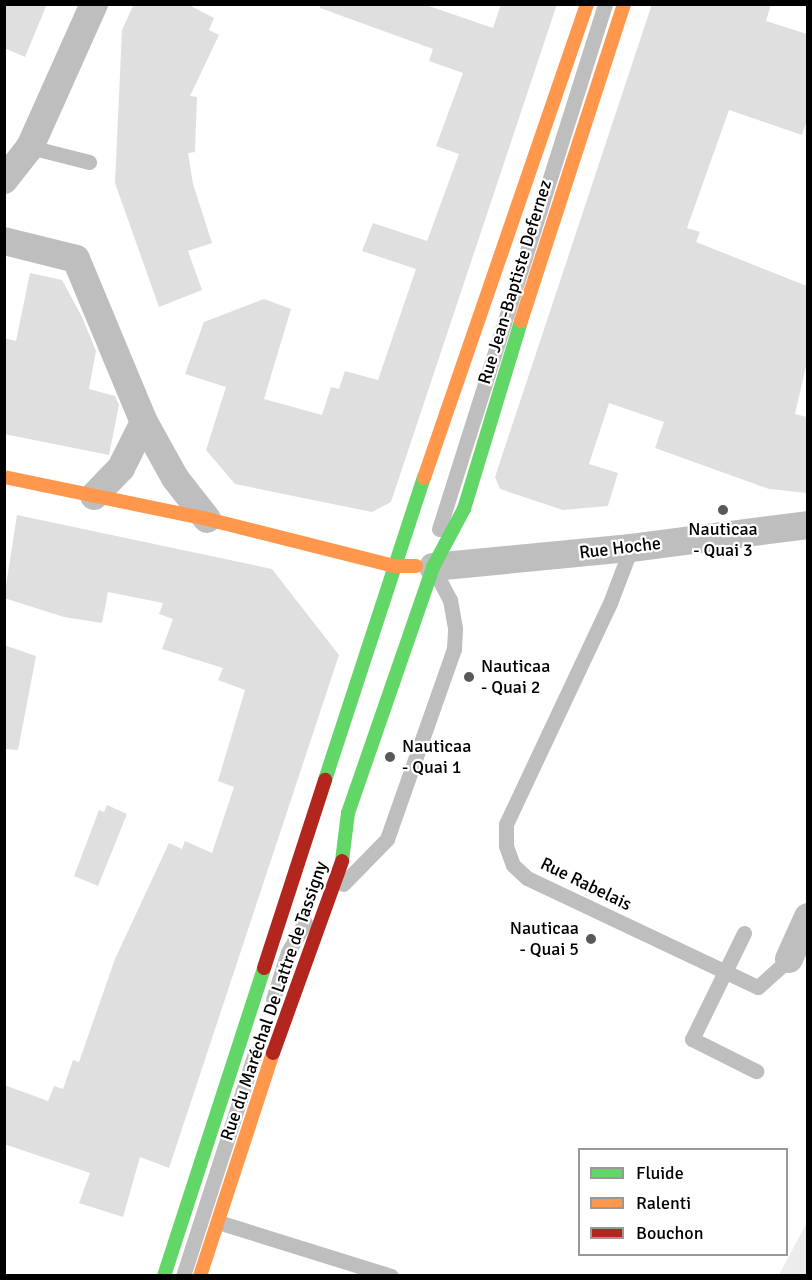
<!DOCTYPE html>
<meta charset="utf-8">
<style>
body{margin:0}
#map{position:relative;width:812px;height:1280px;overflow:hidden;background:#fff;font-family:Signika,sans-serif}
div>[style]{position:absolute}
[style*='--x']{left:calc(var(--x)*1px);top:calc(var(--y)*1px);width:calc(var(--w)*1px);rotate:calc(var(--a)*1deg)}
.green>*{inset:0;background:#ececec}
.building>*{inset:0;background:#dfdfdf}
.lane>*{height:15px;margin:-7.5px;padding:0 7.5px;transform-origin:7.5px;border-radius:7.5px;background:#bebebe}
.street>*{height:28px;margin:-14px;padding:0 14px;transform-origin:14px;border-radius:14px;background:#bebebe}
.fast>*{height:14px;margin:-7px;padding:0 7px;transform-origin:7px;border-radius:7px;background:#63d668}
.slow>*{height:14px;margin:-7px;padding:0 7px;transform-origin:7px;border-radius:7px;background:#ff974d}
.jam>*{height:14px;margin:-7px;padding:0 7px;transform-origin:7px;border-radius:7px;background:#b3261e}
.dots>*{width:16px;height:16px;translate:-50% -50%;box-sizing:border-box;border:3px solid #fff;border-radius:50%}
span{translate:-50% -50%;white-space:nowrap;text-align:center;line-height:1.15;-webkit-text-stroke:4.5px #fff;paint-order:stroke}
.street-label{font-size:18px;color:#000}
.poi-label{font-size:18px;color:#000}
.left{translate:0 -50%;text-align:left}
.right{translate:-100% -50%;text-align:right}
.frame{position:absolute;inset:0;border:6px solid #000;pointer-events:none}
.legend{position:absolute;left:578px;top:1148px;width:210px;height:108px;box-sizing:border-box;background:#fff;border:2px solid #999;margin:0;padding:8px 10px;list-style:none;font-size:18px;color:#000}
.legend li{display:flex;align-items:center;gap:12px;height:30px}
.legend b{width:30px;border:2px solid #999}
</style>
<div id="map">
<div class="green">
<div style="clip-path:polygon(807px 1222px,807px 1275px,779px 1275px)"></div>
</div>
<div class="building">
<div style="clip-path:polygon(4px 4px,47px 4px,25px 57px,4px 48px)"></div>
<div style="clip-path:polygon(134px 4px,187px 4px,214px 18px,209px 30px,219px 35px,190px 96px,197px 97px,195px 152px,188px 153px,193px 184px,212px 243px,188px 251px,202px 290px,159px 307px,115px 183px,122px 30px)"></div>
<div style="clip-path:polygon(321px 4px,423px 4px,493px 28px,501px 4px,557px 4px,391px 502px,372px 512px,235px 484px,206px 450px,226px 387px,185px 374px,204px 322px,264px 299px,291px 309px,264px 399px,322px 415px,331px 387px,339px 389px,345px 371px,378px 380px,416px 269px,362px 251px,373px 223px,427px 241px,459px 154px,436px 146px,463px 73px,429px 61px,433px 49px,320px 8px)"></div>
<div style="clip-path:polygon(652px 4px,771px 4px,766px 21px,807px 34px,807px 120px,802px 135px,729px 110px,687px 228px,700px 232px,696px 242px,807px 286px,807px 362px,795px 414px,807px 417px,807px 493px,769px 489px,655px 448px,664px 422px,609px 403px,589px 464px,618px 473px,608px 506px,563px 510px,500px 489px,495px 477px)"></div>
<div style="clip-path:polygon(30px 273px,62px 280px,82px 317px,96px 351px,89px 389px,115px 396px,119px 405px,109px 455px,4px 434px,4px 338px,16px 341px)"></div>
<div style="clip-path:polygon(17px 515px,272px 569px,339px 655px,169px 1168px,140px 1157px,123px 1217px,79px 1203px,90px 1173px,4px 1144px,4px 1085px,48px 1101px,54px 1086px,63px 1089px,73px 1060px,79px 1062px,115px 959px,169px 843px,182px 849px,185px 841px,212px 853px,234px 787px,218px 781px,245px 690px,218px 680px,223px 668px,162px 649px,173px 619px,159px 614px,163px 603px,108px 592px,102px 623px,64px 617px,4px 598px)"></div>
<div style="clip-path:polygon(4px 645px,36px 656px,18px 750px,4px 749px)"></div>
<div style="clip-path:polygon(107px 805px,127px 814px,98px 886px,74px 876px,99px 810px,104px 812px)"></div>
</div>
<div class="lane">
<div style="--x:30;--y:147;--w:61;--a:14.3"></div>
<div style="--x:439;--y:529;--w:551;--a:-72.45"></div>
<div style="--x:631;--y:548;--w:59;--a:110.9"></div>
<div style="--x:610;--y:603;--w:244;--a:115.2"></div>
<div style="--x:506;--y:824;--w:22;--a:90"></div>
<div style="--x:506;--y:846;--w:20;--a:70"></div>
<div style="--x:513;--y:865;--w:19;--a:43"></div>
<div style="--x:527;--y:878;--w:255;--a:25.3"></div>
<div style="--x:758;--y:987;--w:42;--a:-42.1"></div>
<div style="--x:343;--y:884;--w:63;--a:-45.6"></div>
<div style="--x:387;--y:839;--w:201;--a:-70.6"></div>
<div style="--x:454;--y:649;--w:21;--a:-87"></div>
<div style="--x:455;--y:628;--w:28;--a:-100"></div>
<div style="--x:450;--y:600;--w:34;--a:-118"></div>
<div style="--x:744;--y:933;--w:118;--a:116.1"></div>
<div style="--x:692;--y:1039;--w:72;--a:26.6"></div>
<div style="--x:273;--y:999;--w:49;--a:-72.3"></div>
<div style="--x:288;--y:952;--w:34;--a:-60"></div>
<div style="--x:218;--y:1222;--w:181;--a:17.3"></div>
<div style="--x:183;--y:1276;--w:234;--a:-72.1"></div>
</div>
<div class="street">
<div style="--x:4;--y:180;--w:42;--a:-51.8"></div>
<div style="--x:30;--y:147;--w:157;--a:-65.9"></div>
<div style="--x:4;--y:241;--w:74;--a:14"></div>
<div style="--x:76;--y:259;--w:177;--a:67.4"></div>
<div style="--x:144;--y:422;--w:64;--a:61"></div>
<div style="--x:175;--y:478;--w:52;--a:52"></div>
<div style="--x:94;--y:496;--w:39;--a:-46"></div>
<div style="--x:121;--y:468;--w:51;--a:-63.4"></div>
<div style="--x:433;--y:567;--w:199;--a:-5.5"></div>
<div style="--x:631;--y:548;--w:178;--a:-7.4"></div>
<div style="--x:789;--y:959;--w:46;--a:-65.7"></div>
</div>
<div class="fast">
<div style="--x:325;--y:780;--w:318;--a:-71.9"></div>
<div style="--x:342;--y:861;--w:48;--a:-82.9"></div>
<div style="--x:348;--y:813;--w:260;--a:-70.9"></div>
<div style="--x:433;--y:567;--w:66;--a:-61.9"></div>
<div style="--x:464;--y:509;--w:196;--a:-73.1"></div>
<div style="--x:164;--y:1276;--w:324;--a:-72"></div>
</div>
<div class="slow">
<div style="--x:521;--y:321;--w:333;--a:-72"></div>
<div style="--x:4;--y:477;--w:207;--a:11.7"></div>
<div style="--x:207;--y:519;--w:193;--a:14.1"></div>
<div style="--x:394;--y:566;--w:22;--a:0"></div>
<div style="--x:424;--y:478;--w:501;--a:-71.02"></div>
<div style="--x:200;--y:1276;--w:235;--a:-71.9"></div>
</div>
<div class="jam">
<div style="--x:264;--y:968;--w:198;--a:-72"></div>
<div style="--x:273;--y:1053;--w:204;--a:-70.2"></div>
</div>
<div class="dots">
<div style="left:723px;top:510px;background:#595959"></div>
<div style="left:469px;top:677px;background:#595959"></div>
<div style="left:390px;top:757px;background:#595959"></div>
<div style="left:591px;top:939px;background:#595959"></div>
</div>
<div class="street-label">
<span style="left:515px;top:282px;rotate:-73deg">Rue Jean-Baptiste Defernez</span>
<span style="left:620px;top:548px;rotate:-7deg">Rue Hoche</span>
<span style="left:586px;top:884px;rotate:26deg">Rue Rabelais</span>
<span style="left:274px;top:1001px;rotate:-71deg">Rue du Maréchal De Lattre de Tassigny</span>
</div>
<div class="poi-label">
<span style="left:723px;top:540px">Nauticaa<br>- Quai 3</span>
<span class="left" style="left:481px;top:677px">Nauticaa<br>- Quai 2</span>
<span class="left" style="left:402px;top:757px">Nauticaa<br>- Quai 1</span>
<span class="right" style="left:579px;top:939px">Nauticaa<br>- Quai 5</span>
</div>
<div class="frame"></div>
<ul class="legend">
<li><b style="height:8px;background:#63d668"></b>Fluide</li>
<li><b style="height:8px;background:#ff974d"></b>Ralenti</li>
<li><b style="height:8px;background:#b3261e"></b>Bouchon</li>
</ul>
</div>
